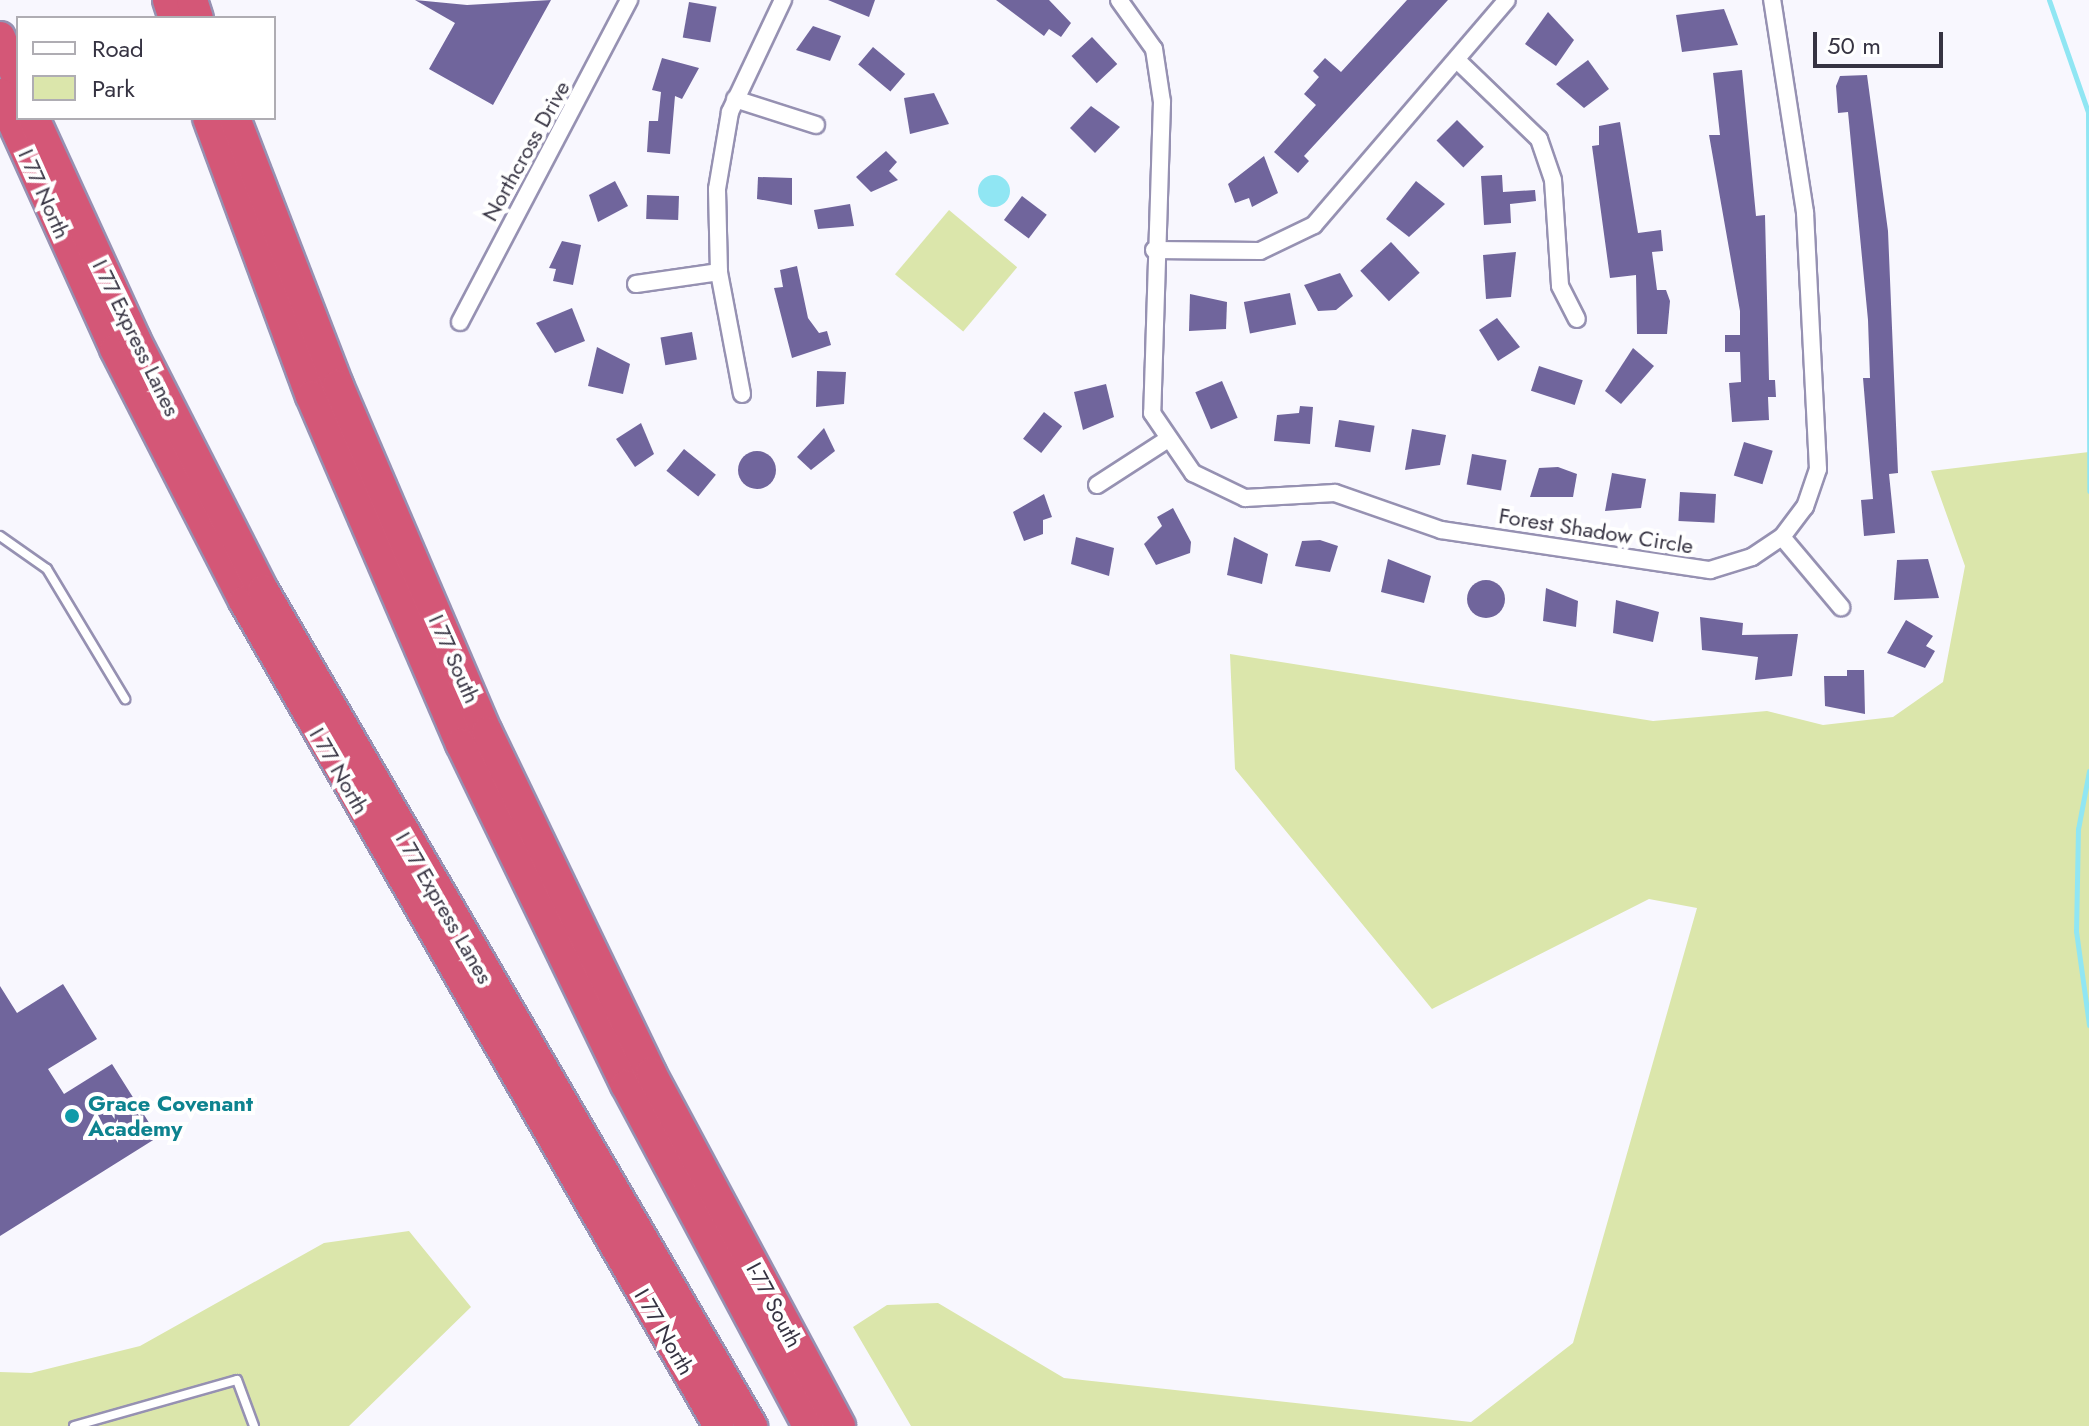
<!DOCTYPE html>
<style>
body{margin:0}
#map{position:relative;width:2089px;height:1426px;overflow:hidden;background:#f8f7fe;font-family:Jost,sans-serif}
div>[style]{position:absolute}
[style*='--x']{left:calc(var(--x)*1px);top:calc(var(--y)*1px);width:calc(var(--w)*1px);rotate:calc(var(--a)*1deg)}
.green>*{inset:0;background:#dbe6ab;transform-origin:0 0}
.water>*{inset:0;background:#90e6f3}
.round{border-radius:50%}
.stream>*{height:5px;margin:-2.5px;padding:0 2.5px;transform-origin:2.5px;border-radius:2.5px;background:#90e6f3}
.building>*{inset:0;background:#70659c;transform-origin:0 0}
.roads{filter:drop-shadow(2px 0 #9691b2) drop-shadow(-2px 0 #9691b2) drop-shadow(0 2px #9691b2) drop-shadow(0 -2px #9691b2)}
.service>*{height:8px;margin:-4px;padding:0 4px;transform-origin:4px;border-radius:4px;background:#fff}
.minor>*{height:16px;margin:-8px;padding:0 8px;transform-origin:8px;border-radius:8px;background:#fff}
.motorway>*{height:30px;margin:-15px;padding:0 15px;transform-origin:15px;border-radius:15px;background:#d45777}
.dots>*{width:22px;height:22px;translate:-50% -50%;box-sizing:border-box;border:4px solid #fff;border-radius:50%}
span{translate:-50% -50%;white-space:nowrap;text-align:center;line-height:1.15;-webkit-text-stroke:8px #fff;paint-order:stroke}
.street-label{font-size:22px;color:#363342}
.culture-label{font-size:22px;color:#0d838f;font-weight:700}
.left{translate:0 -50%;text-align:left}
.legend{position:absolute;left:16px;top:16px;width:260px;height:104px;box-sizing:border-box;background:#fff;border:2px solid #afadb3;margin:0;padding:10px 14px;list-style:none;font-size:24px;color:#363342}
.legend li{display:flex;align-items:center;gap:16px;height:40px}
.legend b{width:40px;border:2px solid #afadb3}
.scale{position:absolute;left:1813px;top:32px;width:130px;height:36px;box-sizing:border-box;border:4px solid #363342;border-top:0;padding-left:10px;font-size:24px;line-height:28px;white-space:nowrap;color:#363342;-webkit-text-stroke:6px #fff;paint-order:stroke}
</style>
<div id="map">
<div class="green">
<div style="left:949px;top:210px;width:89px;height:84px;rotate:40deg"></div>
<div style="clip-path:polygon(2089px 452px,2089px 1426px,911px 1426px,853px 1327px,887px 1305px,938px 1303px,1064px 1378px,1471px 1422px,1573px 1343px,1697px 908px,1649px 899px,1432px 1009px,1235px 769px,1230px 654px,1653px 721px,1767px 711px,1823px 725px,1893px 717px,1943px 682px,1965px 566px,1931px 471px)"></div>
<div style="clip-path:polygon(409px 1231px,471px 1307px,349px 1426px,0 1426px,0 1372px,31px 1373px,140px 1346px,324px 1243px)"></div>
</div>
<div class="water">
<div class="round" style="left:978px;top:175px;width:32px;height:32px"></div>
</div>
<div class="stream">
<div style="--x:2049;--y:0;--w:119;--a:70.8"></div>
<div style="--x:2088;--y:112;--w:379;--a:89.8"></div>
<div style="--x:2089;--y:771;--w:59;--a:100.7"></div>
<div style="--x:2078;--y:829;--w:102;--a:91.1"></div>
<div style="--x:2076;--y:931;--w:95;--a:82.1"></div>
</div>
<div class="building">
<div style="clip-path:polygon(415px 0,467px 5px,551px 0,493px 105px,429px 69px,455px 23px)"></div>
<div style="clip-path:polygon(828px 0,875px 0,869px 17px)"></div>
<div style="clip-path:polygon(996px 0,1049px 0,1071px 23px,1061px 37px,1049px 29px,1044px 36px)"></div>
<div style="clip-path:polygon(1407px 0,1448px 0,1304px 156px,1309px 161px,1298px 173px,1274px 152px,1316px 105px,1304px 94px,1319px 77px,1313px 71px,1325px 58px,1341px 72px)"></div>
<div style="left:689px;top:2px;width:28px;height:36px;rotate:10deg"></div>
<div style="clip-path:polygon(1724px 9px,1738px 45px,1682px 52px,1676px 15px)"></div>
<div style="clip-path:polygon(1548px 12px,1574px 40px,1556px 66px,1525px 44px)"></div>
<div style="clip-path:polygon(813px 26px,841px 36px,830px 61px,796px 50px)"></div>
<div style="left:1092px;top:37px;width:37px;height:28px;rotate:47deg"></div>
<div style="left:873px;top:47px;width:42px;height:23px;rotate:40deg"></div>
<div style="clip-path:polygon(662px 58px,699px 68px,682px 99px,675px 96px,670px 154px,647px 152px,649px 121px,658px 121px,661px 92px,652px 90px)"></div>
<div style="clip-path:polygon(1588px 60px,1609px 89px,1584px 108px,1556px 84px)"></div>
<div style="clip-path:polygon(1742px 70px,1756px 216px,1765px 215px,1769px 380px,1775px 380px,1776px 397px,1768px 397px,1769px 420px,1732px 422px,1729px 383px,1741px 382px,1740px 352px,1725px 352px,1725px 335px,1740px 335px,1740px 311px,1709px 135px,1720px 135px,1713px 73px)"></div>
<div style="clip-path:polygon(1867px 75px,1888px 231px,1898px 473px,1889px 474px,1895px 533px,1864px 536px,1861px 500px,1873px 499px,1863px 378px,1870px 378px,1868px 320px,1848px 112px,1838px 113px,1836px 86px,1840px 76px)"></div>
<div style="clip-path:polygon(934px 93px,949px 124px,910px 134px,904px 98px)"></div>
<div style="clip-path:polygon(1091px 106px,1120px 127px,1095px 153px,1070px 128px)"></div>
<div style="left:1457px;top:120px;width:38px;height:29px;rotate:45deg"></div>
<div style="clip-path:polygon(1620px 122px,1638px 233px,1661px 230px,1663px 251px,1652px 252px,1657px 290px,1666px 290px,1670px 301px,1667px 334px,1637px 334px,1636px 275px,1610px 278px,1592px 146px,1599px 145px,1599px 126px)"></div>
<div style="clip-path:polygon(886px 151px,897px 162px,889px 171px,898px 180px,871px 192px,856px 177px)"></div>
<div style="clip-path:polygon(1264px 156px,1278px 193px,1252px 207px,1249px 198px,1235px 203px,1228px 184px)"></div>
<div style="clip-path:polygon(1502px 175px,1503px 192px,1535px 190px,1536px 201px,1510px 204px,1511px 223px,1484px 225px,1481px 176px)"></div>
<div style="clip-path:polygon(758px 177px,792px 178px,792px 205px,757px 199px)"></div>
<div style="clip-path:polygon(615px 181px,628px 206px,598px 222px,589px 195px)"></div>
<div style="clip-path:polygon(1416px 181px,1445px 204px,1409px 237px,1386px 219px)"></div>
<div style="left:647px;top:195px;width:32px;height:24px;rotate:2deg"></div>
<div style="left:1022px;top:196px;width:31px;height:30px;rotate:37deg"></div>
<div style="clip-path:polygon(850px 204px,854px 226px,818px 229px,814px 210px)"></div>
<div style="clip-path:polygon(562px 241px,581px 245px,573px 285px,553px 281px,556px 269px,549px 268px)"></div>
<div style="left:1391px;top:242px;width:42px;height:42px;rotate:47deg"></div>
<div style="clip-path:polygon(1516px 252px,1511px 297px,1486px 299px,1483px 255px)"></div>
<div style="clip-path:polygon(797px 266px,808px 318px,819px 333px,827px 331px,831px 345px,792px 358px,774px 288px,783px 287px,780px 270px)"></div>
<div style="clip-path:polygon(1340px 273px,1353px 296px,1336px 310px,1318px 311px,1304px 285px)"></div>
<div style="left:1290px;top:293px;width:32px;height:47px;rotate:79deg"></div>
<div style="clip-path:polygon(1190px 294px,1227px 302px,1226px 329px,1189px 331px)"></div>
<div style="clip-path:polygon(572px 308px,585px 341px,555px 353px,536px 323px)"></div>
<div style="clip-path:polygon(1497px 318px,1520px 347px,1498px 361px,1479px 330px)"></div>
<div style="left:692px;top:332px;width:28px;height:32px;rotate:80deg"></div>
<div style="clip-path:polygon(597px 347px,630px 364px,623px 394px,588px 386px)"></div>
<div style="clip-path:polygon(1633px 348px,1654px 366px,1621px 404px,1605px 391px)"></div>
<div style="left:1539px;top:366px;width:46px;height:26px;rotate:18deg"></div>
<div style="clip-path:polygon(817px 371px,846px 372px,844px 404px,816px 407px)"></div>
<div style="left:1222px;top:381px;width:40px;height:29px;rotate:67deg"></div>
<div style="clip-path:polygon(1106px 384px,1114px 417px,1083px 430px,1074px 392px)"></div>
<div style="clip-path:polygon(1300px 406px,1313px 407px,1310px 444px,1274px 441px,1277px 415px,1299px 413px)"></div>
<div style="left:1044px;top:412px;width:23px;height:34px;rotate:38deg"></div>
<div style="left:1339px;top:420px;width:36px;height:27px;rotate:9deg"></div>
<div style="clip-path:polygon(641px 423px,654px 454px,635px 467px,616px 439px)"></div>
<div style="clip-path:polygon(824px 428px,835px 451px,811px 470px,797px 457px)"></div>
<div style="clip-path:polygon(1412px 429px,1446px 435px,1440px 465px,1405px 470px)"></div>
<div style="left:1744px;top:442px;width:30px;height:35px;rotate:17deg"></div>
<div style="left:684px;top:449px;width:41px;height:28px;rotate:39deg"></div>
<div class="round" style="left:738px;top:451px;width:38px;height:38px"></div>
<div style="left:1472px;top:454px;width:35px;height:31px;rotate:10deg"></div>
<div style="clip-path:polygon(1558px 467px,1577px 474px,1573px 497px,1530px 497px,1539px 468px)"></div>
<div style="clip-path:polygon(1612px 473px,1646px 479px,1641px 508px,1605px 511px)"></div>
<div style="left:1680px;top:492px;width:36px;height:29px;rotate:3deg"></div>
<div style="clip-path:polygon(1044px 494px,1052px 517px,1043px 520px,1043px 534px,1024px 541px,1013px 512px)"></div>
<div style="clip-path:polygon(1173px 508px,1191px 542px,1190px 553px,1156px 565px,1144px 544px,1162px 526px,1157px 517px)"></div>
<div style="clip-path:polygon(1076px 537px,1114px 548px,1109px 576px,1071px 564px)"></div>
<div style="clip-path:polygon(1234px 537px,1268px 554px,1262px 584px,1227px 575px)"></div>
<div style="clip-path:polygon(1320px 540px,1338px 546px,1330px 572px,1295px 566px,1302px 541px)"></div>
<div style="clip-path:polygon(1388px 559px,1431px 576px,1424px 603px,1381px 592px)"></div>
<div style="clip-path:polygon(1928px 559px,1939px 598px,1894px 600px,1897px 560px)"></div>
<div class="round" style="left:1467px;top:580px;width:38px;height:38px"></div>
<div style="clip-path:polygon(1546px 588px,1578px 601px,1576px 627px,1543px 621px)"></div>
<div style="clip-path:polygon(1616px 600px,1659px 612px,1653px 642px,1613px 633px)"></div>
<div style="clip-path:polygon(1700px 617px,1743px 623px,1742px 635px,1798px 634px,1792px 676px,1755px 680px,1758px 657px,1702px 650px)"></div>
<div style="clip-path:polygon(1906px 620px,1933px 636px,1926px 646px,1935px 651px,1925px 668px,1887px 653px)"></div>
<div style="clip-path:polygon(1847px 670px,1864px 670px,1865px 714px,1825px 706px,1824px 676px,1847px 676px)"></div>
<div style="clip-path:polygon(63px 984px,97px 1039px,48px 1069px,64px 1094px,112px 1064px,158px 1137px,0 1236px,0 986px,17px 1013px)"></div>
</div>
<div class="roads">
<div class="service">
<div style="--x:0;--y:536;--w:57;--a:35.1"></div>
<div style="--x:47;--y:569;--w:152;--a:59"></div>
<div style="--x:74;--y:1426;--w:169;--a:-15.8"></div>
<div style="--x:237;--y:1380;--w:49;--a:69.7"></div>
</div>
<div class="minor">
<div style="--x:1119;--y:0;--w:60;--a:54.5"></div>
<div style="--x:1154;--y:49;--w:54;--a:81.4"></div>
<div style="--x:1162;--y:102;--w:311;--a:91.8"></div>
<div style="--x:1152;--y:413;--w:73;--a:55.7"></div>
<div style="--x:1193;--y:473;--w:58;--a:25.7"></div>
<div style="--x:1245;--y:498;--w:90;--a:-3.2"></div>
<div style="--x:1335;--y:493;--w:112;--a:19.2"></div>
<div style="--x:1441;--y:530;--w:272;--a:8.5"></div>
<div style="--x:1710;--y:570;--w:44;--a:-17.2"></div>
<div style="--x:1752;--y:557;--w:36;--a:-34"></div>
<div style="--x:1782;--y:537;--w:38;--a:-53"></div>
<div style="--x:1805;--y:507;--w:40;--a:-71.1"></div>
<div style="--x:1818;--y:469;--w:257;--a:-92.9"></div>
<div style="--x:1805;--y:212;--w:215;--a:-98.8"></div>
<div style="--x:1458;--y:61;--w:112;--a:43.9"></div>
<div style="--x:1539;--y:139;--w:43;--a:71.1"></div>
<div style="--x:1553;--y:180;--w:106;--a:86.2"></div>
<div style="--x:1560;--y:286;--w:37;--a:63"></div>
<div style="--x:735;--y:99;--w:85;--a:17.8"></div>
<div style="--x:1154;--y:250;--w:106;--a:0.5"></div>
<div style="--x:1260;--y:251;--w:60;--a:-25.7"></div>
<div style="--x:1314;--y:225;--w:296;--a:-49.4"></div>
<div style="--x:636;--y:284;--w:84;--a:-8.2"></div>
<div style="--x:460;--y:322;--w:364;--a:-62.3"></div>
<div style="--x:742;--y:394;--w:124;--a:-100.7"></div>
<div style="--x:719;--y:272;--w:83;--a:-91.4"></div>
<div style="--x:717;--y:189;--w:78;--a:-80.4"></div>
<div style="--x:730;--y:112;--w:124;--a:-64.7"></div>
<div style="--x:1097;--y:485;--w:81;--a:-32.9"></div>
<div style="--x:1782;--y:537;--w:92;--a:49.9"></div>
</div>
<div class="motorway">
<div style="--x:168;--y:0;--w:19;--a:72"></div>
<div style="--x:192;--y:0;--w:19;--a:72"></div>
<div style="--x:0;--y:37;--w:47;--a:67.3"></div>
<div style="--x:0;--y:94;--w:280;--a:65.7"></div>
<div style="--x:115;--y:349;--w:283;--a:62.9"></div>
<div style="--x:244;--y:601;--w:952;--a:60.07"></div>
<div style="--x:34;--y:118;--w:243;--a:65.4"></div>
<div style="--x:135;--y:339;--w:282;--a:63"></div>
<div style="--x:263;--y:590;--w:969;--a:59.68"></div>
<div style="--x:208;--y:118;--w:296;--a:69.7"></div>
<div style="--x:311;--y:396;--w:379;--a:66.7"></div>
<div style="--x:461;--y:744;--w:379;--a:64.2"></div>
<div style="--x:626;--y:1085;--w:387;--a:61.9"></div>
<div style="--x:235;--y:118;--w:286;--a:68.9"></div>
<div style="--x:338;--y:385;--w:378;--a:66.8"></div>
<div style="--x:487;--y:732;--w:378;--a:64.3"></div>
<div style="--x:651;--y:1073;--w:400;--a:61.8"></div>
</div>
</div>
<div class="dots">
<div style="left:72px;top:1116px;background:#0f9aa8"></div>
</div>
<div class="street-label">
<span style="left:526px;top:151px;rotate:-61deg">Northcross Drive</span>
<span style="left:44px;top:194px;rotate:66deg">I 77 North</span>
<span style="left:136px;top:338px;rotate:64deg">I 77 Express Lanes</span>
<span style="left:1596px;top:531px;rotate:9deg">Forest Shadow Circle</span>
<span style="left:454px;top:659px;rotate:66deg">I 77 South</span>
<span style="left:339px;top:771px;rotate:60deg">I 77 North</span>
<span style="left:444px;top:908px;rotate:60deg">I 77 Express Lanes</span>
<span style="left:774px;top:1305px;rotate:62deg">I-77 South</span>
<span style="left:664px;top:1332px;rotate:60deg">I 77 North</span>
</div>
<div class="culture-label">
<span class="left" style="left:88px;top:1116px">Grace Covenant<br>Academy</span>
</div>
<ul class="legend">
<li><b style="height:10px;background:#fff"></b>Road</li>
<li><b style="height:22px;background:#dbe6ab"></b>Park</li>
</ul>
<div class="scale">50 m</div>
</div>
